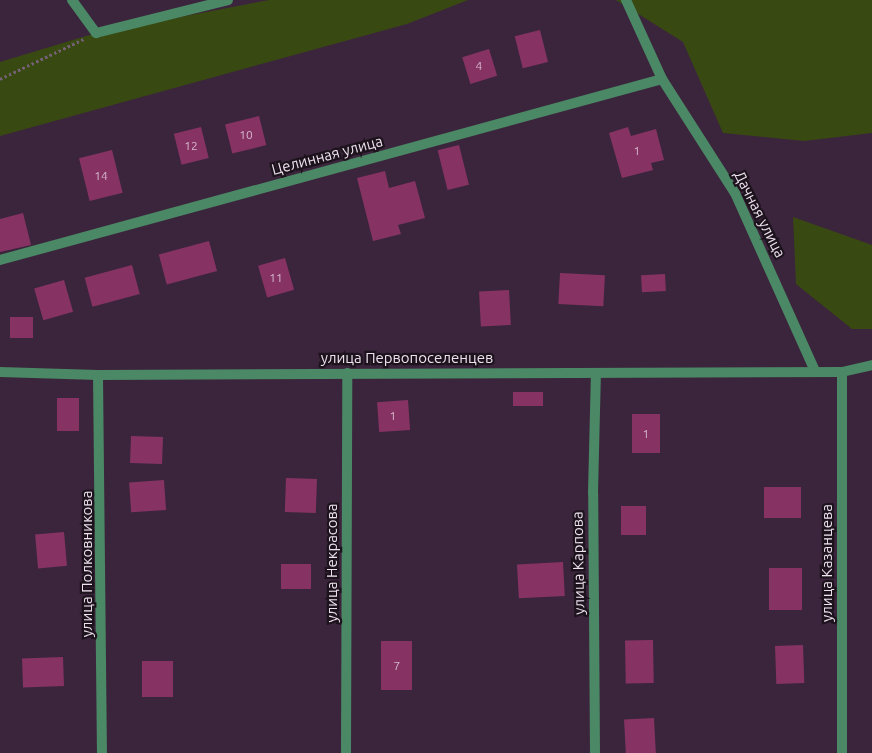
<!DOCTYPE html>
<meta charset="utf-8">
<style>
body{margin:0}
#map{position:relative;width:872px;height:753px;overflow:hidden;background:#3b253c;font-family:Ubuntu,sans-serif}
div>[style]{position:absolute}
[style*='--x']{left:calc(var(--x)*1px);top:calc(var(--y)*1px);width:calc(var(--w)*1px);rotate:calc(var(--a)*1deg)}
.green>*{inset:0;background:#394912}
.building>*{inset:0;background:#863363;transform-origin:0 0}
.path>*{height:3px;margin-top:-1.5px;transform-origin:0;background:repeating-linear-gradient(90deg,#746175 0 2.5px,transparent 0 5px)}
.service>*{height:10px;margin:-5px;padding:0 5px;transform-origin:5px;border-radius:5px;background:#4b8865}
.minor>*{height:10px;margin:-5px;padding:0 5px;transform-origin:5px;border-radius:5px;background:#4b8865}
span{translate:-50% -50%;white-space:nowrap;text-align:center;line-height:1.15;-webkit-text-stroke:4.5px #1c131d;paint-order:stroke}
.number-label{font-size:12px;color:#d5b6cc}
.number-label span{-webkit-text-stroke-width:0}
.street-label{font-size:15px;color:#efe1ef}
</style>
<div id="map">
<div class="green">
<div style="clip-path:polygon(269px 0,468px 0,407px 24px,0 136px,0 62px,96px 33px)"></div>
<div style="clip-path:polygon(616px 0,872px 0,872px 133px,804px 141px,723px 133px,683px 42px)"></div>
<div style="clip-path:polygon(793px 217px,872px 245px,872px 329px,852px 329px,796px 284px)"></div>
</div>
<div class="building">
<div style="left:540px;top:30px;width:33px;height:26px;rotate:76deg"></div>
<div style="left:489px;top:49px;width:28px;height:28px;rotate:73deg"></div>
<div style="left:259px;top:116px;width:30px;height:35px;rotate:76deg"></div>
<div style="left:201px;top:127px;width:32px;height:28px;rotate:76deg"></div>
<div style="clip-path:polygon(628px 127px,631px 136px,656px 129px,664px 160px,651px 163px,653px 170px,622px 178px,609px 133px)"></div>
<div style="left:459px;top:145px;width:41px;height:22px;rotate:76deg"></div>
<div style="left:112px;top:150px;width:44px;height:34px;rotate:76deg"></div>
<div style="clip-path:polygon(385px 171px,389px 188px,415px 181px,425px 218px,398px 225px,401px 234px,373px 241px,357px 178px)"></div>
<div style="clip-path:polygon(23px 213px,31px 245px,0 252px,0 219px)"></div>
<div style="left:209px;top:241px;width:31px;height:52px;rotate:75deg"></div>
<div style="left:285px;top:258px;width:33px;height:28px;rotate:74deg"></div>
<div style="left:132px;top:265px;width:30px;height:49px;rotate:75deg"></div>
<div style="left:560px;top:273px;width:45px;height:31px;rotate:3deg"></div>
<div style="left:665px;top:274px;width:17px;height:24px;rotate:87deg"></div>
<div style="left:64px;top:280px;width:33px;height:31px;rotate:74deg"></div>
<div style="left:509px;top:290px;width:35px;height:30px;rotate:87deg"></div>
<div style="left:10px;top:317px;width:23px;height:21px"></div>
<div style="left:513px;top:392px;width:30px;height:14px"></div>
<div style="left:57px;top:398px;width:22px;height:33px"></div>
<div style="left:408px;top:400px;width:30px;height:31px;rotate:86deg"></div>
<div style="left:632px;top:414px;width:28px;height:39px"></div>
<div style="left:131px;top:436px;width:32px;height:27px;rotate:2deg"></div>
<div style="left:286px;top:478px;width:31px;height:34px;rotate:2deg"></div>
<div style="left:164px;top:480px;width:30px;height:35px;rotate:86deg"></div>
<div style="left:764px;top:487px;width:37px;height:31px"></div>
<div style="left:621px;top:506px;width:25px;height:29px"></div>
<div style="left:64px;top:532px;width:34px;height:29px;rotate:85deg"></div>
<div style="left:563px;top:562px;width:34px;height:46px;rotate:87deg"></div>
<div style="left:281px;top:564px;width:30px;height:25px"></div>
<div style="left:802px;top:568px;width:42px;height:33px;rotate:90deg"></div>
<div style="left:653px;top:640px;width:43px;height:28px;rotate:89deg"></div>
<div style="left:412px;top:641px;width:49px;height:31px;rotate:90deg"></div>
<div style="left:803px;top:645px;width:38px;height:28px;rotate:88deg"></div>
<div style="left:63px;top:657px;width:29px;height:41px;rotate:88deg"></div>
<div style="left:142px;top:661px;width:31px;height:36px"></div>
<div style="left:654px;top:718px;width:35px;height:30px;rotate:87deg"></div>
</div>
<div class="path">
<div style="--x:0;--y:79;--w:93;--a:-25.5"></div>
</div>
<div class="service">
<div style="--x:626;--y:0;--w:87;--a:65.5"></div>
</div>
<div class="minor">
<div style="--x:72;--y:0;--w:41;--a:54"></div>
<div style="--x:96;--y:33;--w:136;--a:-14"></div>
<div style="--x:0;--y:260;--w:686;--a:-15.29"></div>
<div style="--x:662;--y:79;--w:135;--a:57.4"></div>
<div style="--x:735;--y:193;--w:195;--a:65.8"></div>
<div style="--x:0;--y:372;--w:98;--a:1.8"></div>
<div style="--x:98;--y:375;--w:744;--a:-0.23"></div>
<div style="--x:842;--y:372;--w:31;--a:-13"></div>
<div style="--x:842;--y:372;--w:381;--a:90"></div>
<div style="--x:98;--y:375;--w:378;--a:89.4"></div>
<div style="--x:346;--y:753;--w:380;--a:-89.8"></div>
<div style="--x:595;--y:753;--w:260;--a:-90.4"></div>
<div style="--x:593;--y:493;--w:120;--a:-88.6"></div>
</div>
<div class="number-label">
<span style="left:479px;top:66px">4</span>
<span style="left:246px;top:135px">10</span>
<span style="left:191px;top:146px">12</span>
<span style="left:637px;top:151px">1</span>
<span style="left:101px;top:176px">14</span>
<span style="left:276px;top:278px">11</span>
<span style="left:393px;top:416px">1</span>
<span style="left:646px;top:434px">1</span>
<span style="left:397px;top:666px">7</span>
</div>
<div class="street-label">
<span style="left:327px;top:155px;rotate:-15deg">Целинная улица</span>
<span style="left:760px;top:214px;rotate:63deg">Дачная улица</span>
<span style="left:407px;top:358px">улица Первопоселенцев</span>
<span style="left:332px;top:563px;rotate:-90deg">улица Некрасова</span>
<span style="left:578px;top:563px;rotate:-91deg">улица Карпова</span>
<span style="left:827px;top:563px;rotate:-90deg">улица Казанцева</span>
<span style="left:87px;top:564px;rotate:-90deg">улица Полковникова</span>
</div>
</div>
